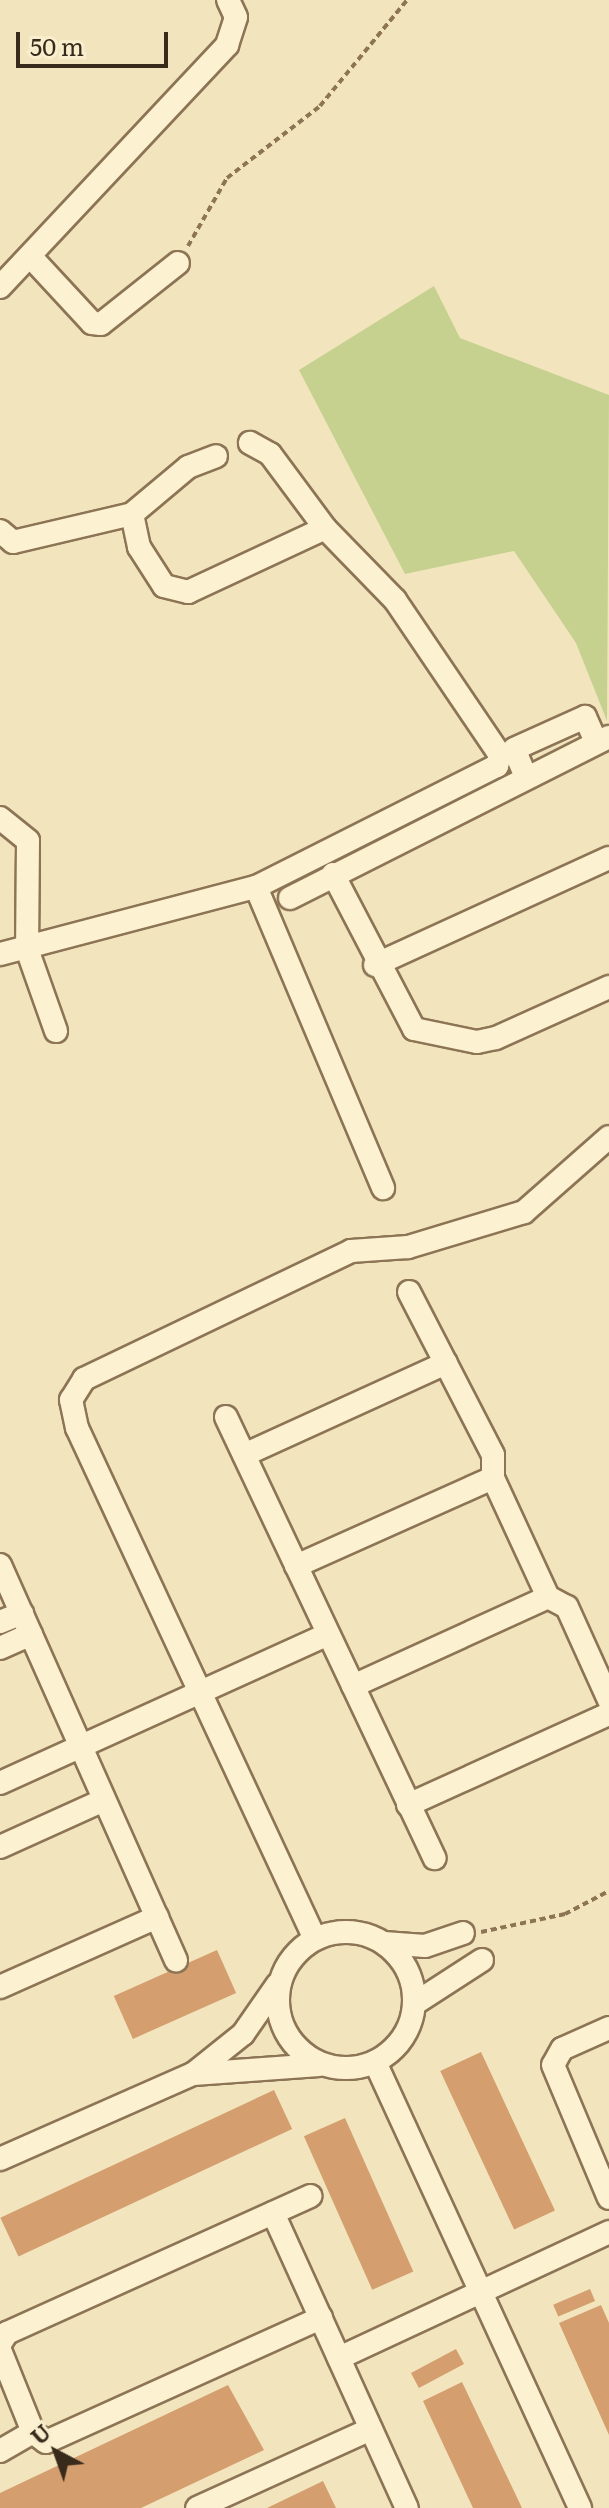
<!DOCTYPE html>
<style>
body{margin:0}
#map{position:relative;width:609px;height:2508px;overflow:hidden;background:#f2e5bd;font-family:Literata,serif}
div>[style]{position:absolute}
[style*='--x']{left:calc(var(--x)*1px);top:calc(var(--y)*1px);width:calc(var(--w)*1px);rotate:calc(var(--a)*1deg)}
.green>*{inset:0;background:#c6d190}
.building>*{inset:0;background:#d49e6f;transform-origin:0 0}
.path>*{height:4px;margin-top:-2px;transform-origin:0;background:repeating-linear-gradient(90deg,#8c7455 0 6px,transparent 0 10px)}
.roads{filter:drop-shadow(2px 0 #8c7455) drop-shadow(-2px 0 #8c7455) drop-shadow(0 2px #8c7455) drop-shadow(0 -2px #8c7455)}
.street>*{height:22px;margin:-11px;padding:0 11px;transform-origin:11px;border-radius:11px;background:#fcf1d1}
.street>.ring{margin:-11px;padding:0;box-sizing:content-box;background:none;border:22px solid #fcf1d1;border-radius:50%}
span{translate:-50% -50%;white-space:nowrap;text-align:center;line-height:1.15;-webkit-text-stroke:7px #f9eece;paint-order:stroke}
.north{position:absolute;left:16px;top:2412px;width:80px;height:80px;-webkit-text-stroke:6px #f9eece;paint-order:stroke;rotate:319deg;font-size:22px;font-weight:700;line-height:32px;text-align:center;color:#392b1b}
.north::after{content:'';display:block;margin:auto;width:28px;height:36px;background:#392b1b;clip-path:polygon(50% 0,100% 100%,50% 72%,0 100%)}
.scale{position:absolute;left:16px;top:32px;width:152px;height:36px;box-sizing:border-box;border:4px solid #392b1b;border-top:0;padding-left:10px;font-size:24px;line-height:28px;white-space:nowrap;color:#392b1b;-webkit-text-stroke:6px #f9eece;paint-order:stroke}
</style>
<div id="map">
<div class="green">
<div style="clip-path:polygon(434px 286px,460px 338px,609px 395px,607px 721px,576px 643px,514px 551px,405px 574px,299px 370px)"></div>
</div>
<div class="building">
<div style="left:217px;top:1950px;width:47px;height:113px;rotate:66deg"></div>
<div style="left:481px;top:2052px;width:175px;height:45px;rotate:65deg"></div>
<div style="left:274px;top:2090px;width:43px;height:302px;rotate:65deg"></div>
<div style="left:345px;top:2118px;width:168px;height:45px;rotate:66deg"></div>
<div style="left:590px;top:2289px;width:13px;height:40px;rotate:67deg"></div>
<div style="clip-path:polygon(601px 2305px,609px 2323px,609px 2435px,559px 2323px)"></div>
<div style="left:456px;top:2349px;width:17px;height:51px;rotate:62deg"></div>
<div style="clip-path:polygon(462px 2382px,522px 2508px,473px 2508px,423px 2401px)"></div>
<div style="clip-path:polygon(228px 2385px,264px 2450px,141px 2508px,0 2508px,0 2493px)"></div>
<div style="clip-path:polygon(323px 2481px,336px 2508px,267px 2508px)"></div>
</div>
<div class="path">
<div style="--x:188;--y:246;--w:78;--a:-60.2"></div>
<div style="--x:227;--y:178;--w:118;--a:-37.7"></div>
<div style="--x:320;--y:106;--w:137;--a:-50.6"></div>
<div style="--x:481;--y:1932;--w:86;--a:-12.1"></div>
<div style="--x:565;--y:1914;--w:50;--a:-27.6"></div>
</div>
<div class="roads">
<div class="street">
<div style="--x:30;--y:256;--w:91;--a:47.2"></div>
<div style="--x:92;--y:323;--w:9;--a:6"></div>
<div style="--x:101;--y:324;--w:98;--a:-38.4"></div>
<div style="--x:0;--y:287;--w:332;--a:-46.8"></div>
<div style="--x:227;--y:45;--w:29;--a:-72"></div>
<div style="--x:236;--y:17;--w:19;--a:-115"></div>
<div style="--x:132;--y:514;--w:34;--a:78"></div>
<div style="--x:139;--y:547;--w:46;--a:57.3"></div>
<div style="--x:164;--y:586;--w:25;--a:14"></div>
<div style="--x:188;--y:592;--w:151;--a:-25"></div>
<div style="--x:0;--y:531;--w:17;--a:40"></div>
<div style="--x:13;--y:542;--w:122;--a:-13.2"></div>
<div style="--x:132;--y:514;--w:73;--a:-40"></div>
<div style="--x:188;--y:467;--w:30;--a:-21"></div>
<div style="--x:526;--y:777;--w:30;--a:-113"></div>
<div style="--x:514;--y:749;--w:78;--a:-24.3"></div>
<div style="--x:585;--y:717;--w:27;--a:66"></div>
<div style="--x:0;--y:818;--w:36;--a:39"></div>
<div style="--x:28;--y:841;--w:108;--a:90.5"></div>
<div style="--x:27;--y:949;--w:87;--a:70.5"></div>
<div style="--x:333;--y:874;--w:175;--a:62.4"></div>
<div style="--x:414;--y:1029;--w:64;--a:11.7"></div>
<div style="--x:477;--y:1042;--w:19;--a:-12"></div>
<div style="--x:496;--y:1038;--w:124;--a:-24.3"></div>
<div style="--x:256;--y:887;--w:327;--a:67.1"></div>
<div style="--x:290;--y:898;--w:357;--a:-26.8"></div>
<div style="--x:0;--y:954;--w:265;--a:-14.7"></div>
<div style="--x:256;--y:887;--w:270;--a:-26.7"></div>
<div style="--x:497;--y:766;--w:11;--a:-75"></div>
<div style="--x:500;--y:755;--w:187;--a:-124.1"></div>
<div style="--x:395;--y:600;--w:100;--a:-134.2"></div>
<div style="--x:325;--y:528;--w:92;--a:-126.6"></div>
<div style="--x:270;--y:454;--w:23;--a:-151"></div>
<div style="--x:375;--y:965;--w:257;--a:-24.6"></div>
<div style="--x:409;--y:1292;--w:183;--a:62.7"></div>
<div style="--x:493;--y:1455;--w:23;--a:90"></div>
<div style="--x:493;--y:1478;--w:131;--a:65.2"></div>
<div style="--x:548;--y:1597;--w:21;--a:28"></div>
<div style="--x:567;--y:1607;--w:102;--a:65.7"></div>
<div style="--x:226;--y:1417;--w:488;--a:64.7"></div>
<div style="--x:244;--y:1455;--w:222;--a:-24.5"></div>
<div style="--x:0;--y:1565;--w:433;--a:66"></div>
<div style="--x:296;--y:1566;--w:216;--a:-24.1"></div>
<div style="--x:0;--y:1622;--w:24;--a:-22"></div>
<div style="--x:0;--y:1648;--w:34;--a:-24"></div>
<div style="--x:353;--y:1686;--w:214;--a:-24.5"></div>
<div style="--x:0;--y:1783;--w:360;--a:-24.4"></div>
<div style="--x:408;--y:1805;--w:221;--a:-24.4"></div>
<div style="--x:0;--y:1847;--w:114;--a:-24.3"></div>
<div class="ring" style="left:278px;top:1932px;width:114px;height:114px"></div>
<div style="--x:315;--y:1939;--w:564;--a:-114.97"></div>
<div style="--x:77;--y:1428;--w:29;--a:-102"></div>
<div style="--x:71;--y:1400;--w:25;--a:-58"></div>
<div style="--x:84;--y:1379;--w:296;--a:-25.6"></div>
<div style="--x:351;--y:1251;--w:57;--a:-4"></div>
<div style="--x:408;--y:1247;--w:121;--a:-16.8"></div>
<div style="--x:524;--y:1212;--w:113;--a:-41.4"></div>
<div style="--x:384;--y:1943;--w:41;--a:4.2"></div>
<div style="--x:425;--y:1946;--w:40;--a:-18.9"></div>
<div style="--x:0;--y:1987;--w:172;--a:-24"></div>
<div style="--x:414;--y:2004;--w:81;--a:-32.9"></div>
<div style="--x:609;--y:2028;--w:51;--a:155.9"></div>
<div style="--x:562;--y:2049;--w:18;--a:119"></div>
<div style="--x:553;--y:2065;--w:144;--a:67.2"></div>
<div style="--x:375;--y:2062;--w:491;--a:65.3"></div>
<div style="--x:194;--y:2074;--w:125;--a:-4.1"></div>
<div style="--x:0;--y:2159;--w:211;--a:-23.8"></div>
<div style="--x:193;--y:2074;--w:64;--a:-38.7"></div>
<div style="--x:243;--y:2034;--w:60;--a:-55.2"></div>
<div style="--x:273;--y:2213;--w:324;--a:65.6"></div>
<div style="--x:0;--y:2344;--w:13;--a:-58"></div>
<div style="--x:7;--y:2333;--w:333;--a:-24.3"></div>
<div style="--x:0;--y:2350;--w:88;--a:68.1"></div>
<div style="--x:33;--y:2432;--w:16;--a:38"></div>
<div style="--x:46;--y:2442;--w:302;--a:-24.3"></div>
<div style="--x:339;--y:2358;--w:298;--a:-25"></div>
<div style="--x:0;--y:2451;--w:38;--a:-30"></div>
<div style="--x:197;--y:2508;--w:191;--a:-24.4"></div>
</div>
</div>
<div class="north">U</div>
<div class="scale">50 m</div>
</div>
